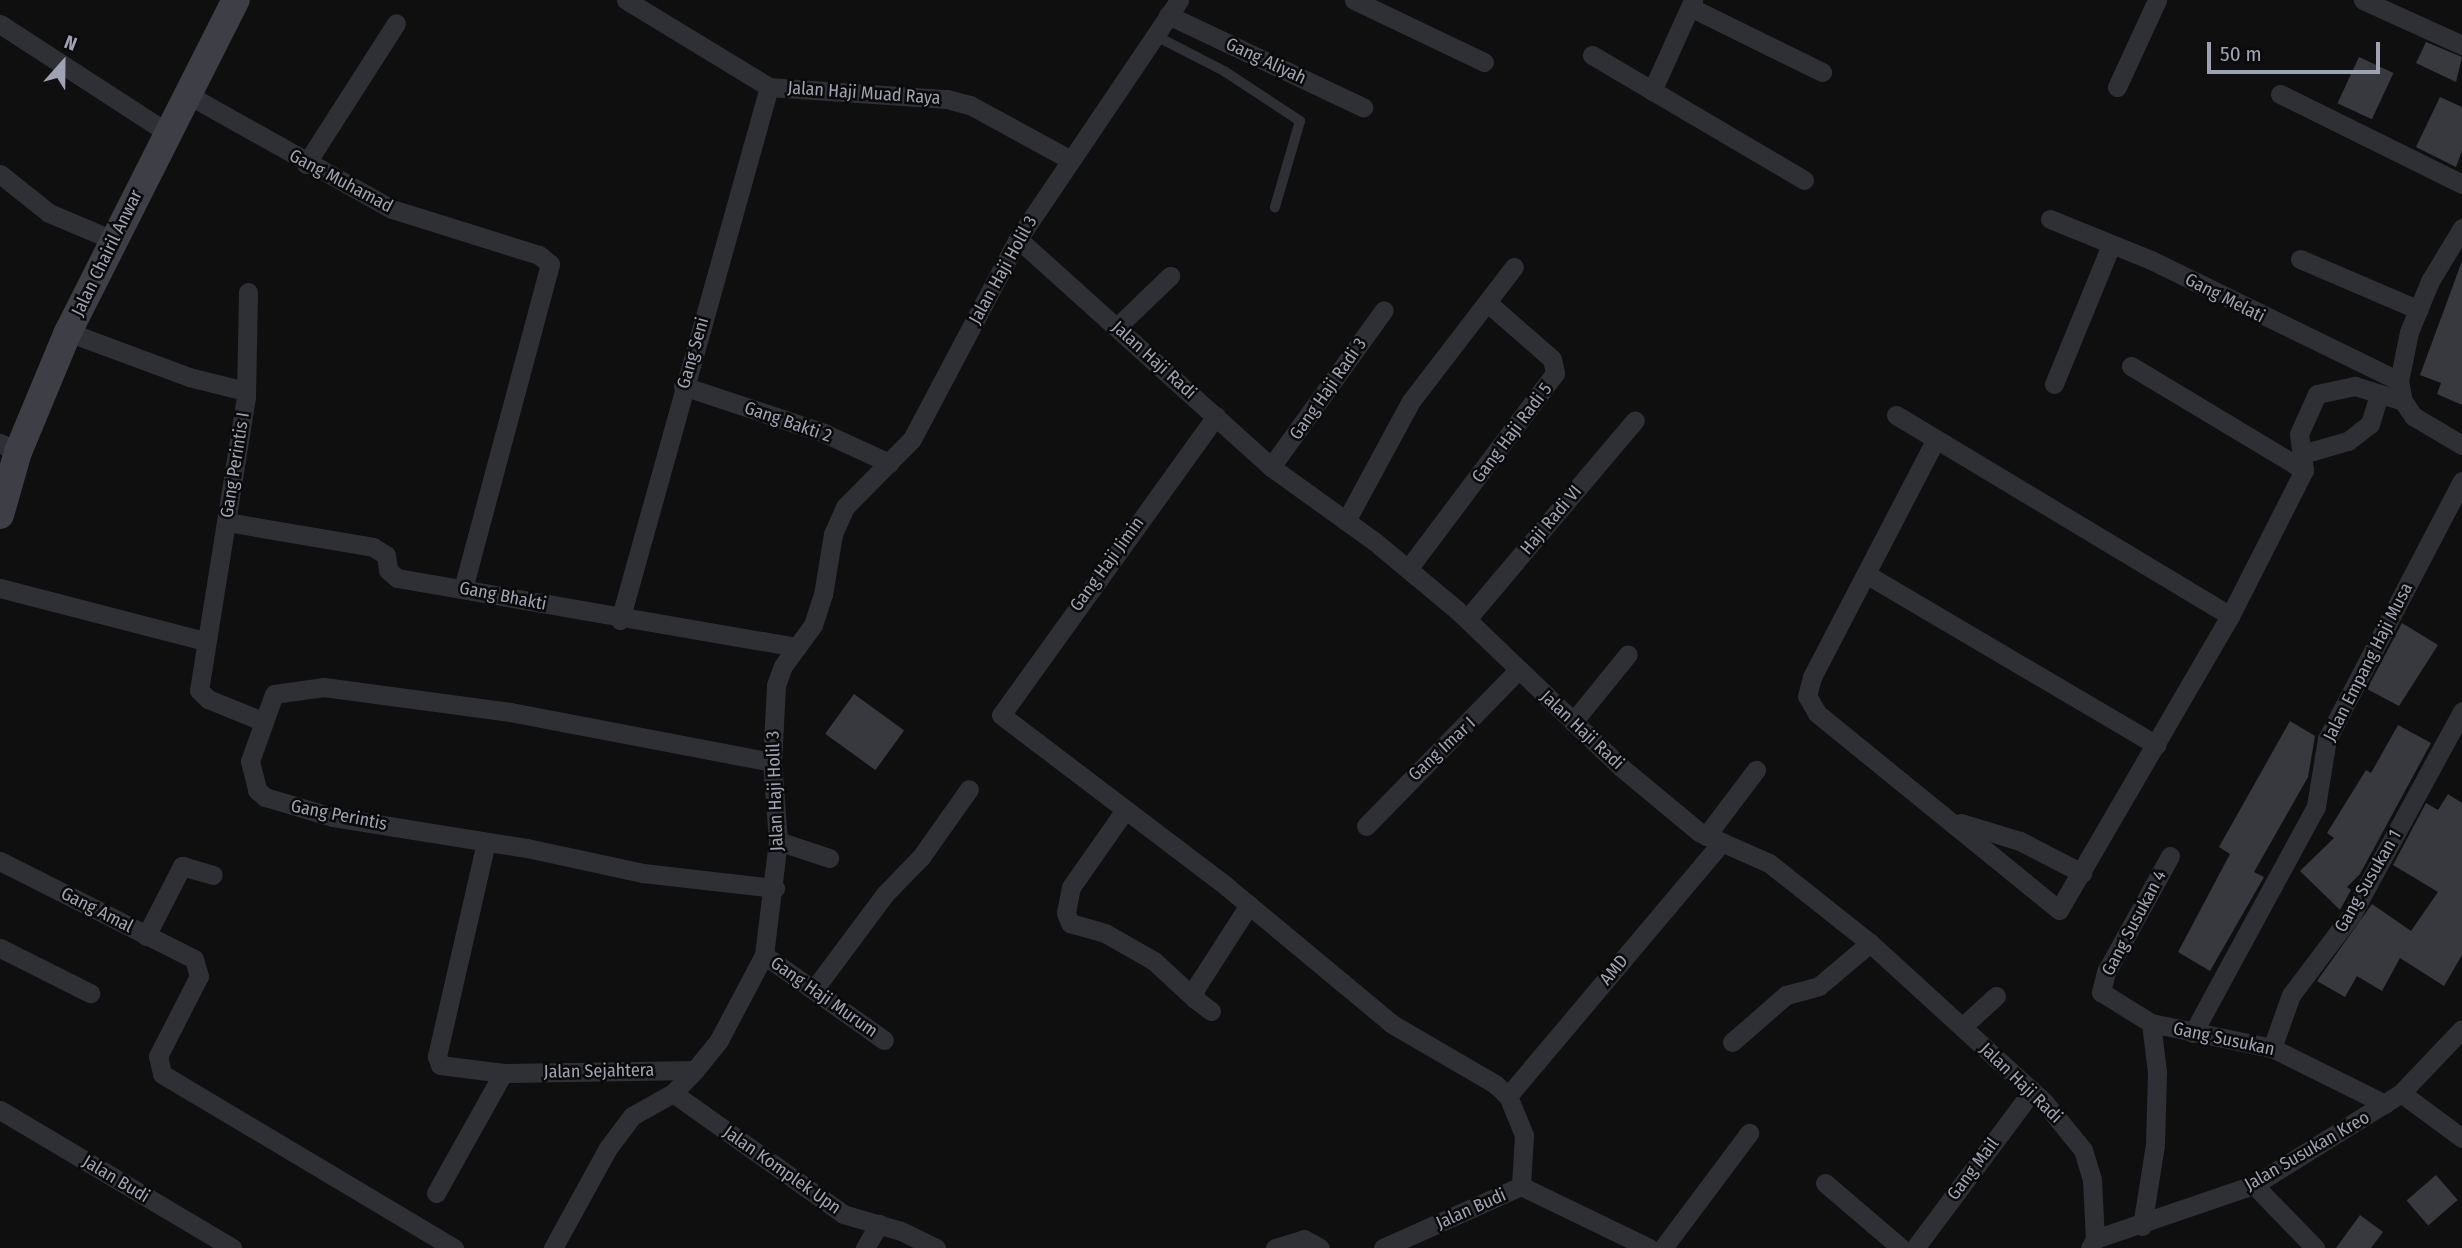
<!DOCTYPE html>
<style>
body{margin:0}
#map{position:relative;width:2462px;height:1248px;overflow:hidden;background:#0f0f10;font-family:"Fira Sans Condensed",sans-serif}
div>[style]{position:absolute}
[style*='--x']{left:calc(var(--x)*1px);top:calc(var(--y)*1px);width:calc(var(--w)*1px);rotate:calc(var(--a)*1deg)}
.building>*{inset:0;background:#38393e;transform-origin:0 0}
.lane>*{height:10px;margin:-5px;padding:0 5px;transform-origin:5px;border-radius:5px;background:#2f3036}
.street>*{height:19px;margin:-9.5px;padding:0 9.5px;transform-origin:9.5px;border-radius:9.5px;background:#2f3036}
.secondary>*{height:28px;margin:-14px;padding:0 14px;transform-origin:14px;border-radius:14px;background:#3d3e46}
span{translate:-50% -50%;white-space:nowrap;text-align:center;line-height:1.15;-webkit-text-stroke:5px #0a0a0b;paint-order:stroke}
.street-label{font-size:18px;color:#9ea2b3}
.north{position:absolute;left:28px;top:28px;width:70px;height:70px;-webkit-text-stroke:5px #0a0a0b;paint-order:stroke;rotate:21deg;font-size:19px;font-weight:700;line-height:28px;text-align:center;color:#9ea2b3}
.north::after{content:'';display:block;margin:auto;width:24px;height:32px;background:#9ea2b3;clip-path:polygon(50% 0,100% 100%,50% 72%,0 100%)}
.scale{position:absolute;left:2207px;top:42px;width:173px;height:32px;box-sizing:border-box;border:4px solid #9ea2b3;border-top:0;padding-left:9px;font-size:21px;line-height:24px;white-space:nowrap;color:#9ea2b3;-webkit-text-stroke:5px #0a0a0b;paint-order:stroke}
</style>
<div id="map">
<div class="building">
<div style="clip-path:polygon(2426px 42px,2462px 57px,2456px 82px,2416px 63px)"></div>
<div style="left:2359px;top:57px;width:38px;height:51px;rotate:25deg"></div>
<div style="clip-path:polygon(2440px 97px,2462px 107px,2462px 151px,2456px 167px,2416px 147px)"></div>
<div style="clip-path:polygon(2462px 261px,2462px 405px,2437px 394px,2441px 383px,2420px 375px)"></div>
<div style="clip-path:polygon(2402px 623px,2438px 645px,2399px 706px,2367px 689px)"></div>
<div style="left:854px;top:694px;width:62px;height:49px;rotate:36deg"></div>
<div style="clip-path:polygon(2290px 721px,2315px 736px,2308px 777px,2254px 872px,2264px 877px,2210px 971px,2178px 952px,2230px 854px,2219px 847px)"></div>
<div style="clip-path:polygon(2398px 725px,2431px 743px,2360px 874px,2347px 887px,2351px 890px,2340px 910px,2300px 871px,2334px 838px,2327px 833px,2366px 770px,2371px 773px)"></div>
<div style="clip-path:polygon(2448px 794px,2462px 803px,2462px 955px,2444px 986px,2400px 958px,2382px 991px,2357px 976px,2345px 997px,2317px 981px,2372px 904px,2411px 931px,2438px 892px,2393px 865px,2426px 803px,2438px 810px)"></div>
<div style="left:2436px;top:1175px;width:33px;height:39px;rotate:49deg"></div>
<div style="clip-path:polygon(2360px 1215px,2383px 1232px,2371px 1248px,2336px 1248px)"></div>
</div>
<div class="lane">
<div style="--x:1154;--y:35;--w:79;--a:27.2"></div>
<div style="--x:1224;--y:71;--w:91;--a:33.3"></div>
<div style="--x:1300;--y:121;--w:90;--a:106.2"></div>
</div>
<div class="street">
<div style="--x:626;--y:0;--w:167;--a:31.3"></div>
<div style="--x:769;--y:87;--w:178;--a:3.9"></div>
<div style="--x:947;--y:99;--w:24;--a:15"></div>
<div style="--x:970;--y:105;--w:113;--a:28.6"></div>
<div style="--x:1354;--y:0;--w:144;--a:25.5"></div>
<div style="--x:2363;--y:0;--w:109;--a:24.4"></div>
<div style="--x:1692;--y:8;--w:145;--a:26.2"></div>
<div style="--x:1168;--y:15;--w:216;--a:25.3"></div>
<div style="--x:0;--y:24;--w:198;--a:33"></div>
<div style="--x:1592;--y:55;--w:246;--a:30.5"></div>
<div style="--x:2117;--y:87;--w:96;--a:-65.3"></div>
<div style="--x:1652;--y:91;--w:100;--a:-65.7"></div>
<div style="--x:185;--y:93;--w:237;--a:29.3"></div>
<div style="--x:392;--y:209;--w:154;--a:17.4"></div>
<div style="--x:539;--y:255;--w:14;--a:39"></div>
<div style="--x:550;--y:264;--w:335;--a:105"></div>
<div style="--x:2280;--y:94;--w:203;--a:26.3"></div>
<div style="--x:306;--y:164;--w:167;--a:-57.4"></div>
<div style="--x:0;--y:174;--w:63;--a:38.5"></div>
<div style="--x:49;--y:213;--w:69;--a:22.9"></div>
<div style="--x:2050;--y:219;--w:109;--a:22.1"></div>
<div style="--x:2151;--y:260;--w:276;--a:26"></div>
<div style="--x:2462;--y:228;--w:62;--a:121.1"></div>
<div style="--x:2430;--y:281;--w:55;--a:112.4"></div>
<div style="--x:2409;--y:332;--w:50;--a:101.5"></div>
<div style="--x:2399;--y:381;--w:20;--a:79"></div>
<div style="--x:2403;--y:401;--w:18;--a:56"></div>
<div style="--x:2413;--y:416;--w:57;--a:30.6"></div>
<div style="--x:1018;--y:239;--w:341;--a:42"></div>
<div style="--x:1271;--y:467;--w:127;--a:35.7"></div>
<div style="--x:1374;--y:541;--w:107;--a:39.7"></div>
<div style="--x:1456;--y:609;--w:230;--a:43.8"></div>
<div style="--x:1622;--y:768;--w:100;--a:39.7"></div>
<div style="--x:1699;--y:832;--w:77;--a:23.9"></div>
<div style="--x:1769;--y:863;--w:129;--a:38.4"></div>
<div style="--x:1870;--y:943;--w:236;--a:42.4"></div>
<div style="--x:2044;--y:1102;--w:62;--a:50.9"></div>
<div style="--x:2083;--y:1150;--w:31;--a:73"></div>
<div style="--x:2092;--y:1180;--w:59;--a:87.1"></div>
<div style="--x:2300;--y:259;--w:129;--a:23.2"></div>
<div style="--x:248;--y:292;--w:105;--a:91.1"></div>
<div style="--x:246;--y:397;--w:297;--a:99.1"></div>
<div style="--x:199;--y:690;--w:13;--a:45"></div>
<div style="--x:208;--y:699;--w:58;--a:22.2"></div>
<div style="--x:1117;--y:327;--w:74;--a:-43.9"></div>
<div style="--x:68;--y:332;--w:129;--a:20.4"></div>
<div style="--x:189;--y:377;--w:58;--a:14"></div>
<div style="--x:2131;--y:366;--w:202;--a:31"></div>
<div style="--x:2054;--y:384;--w:150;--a:-67.7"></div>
<div style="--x:683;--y:386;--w:149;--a:18.4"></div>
<div style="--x:824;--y:433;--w:72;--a:24.8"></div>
<div style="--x:1896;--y:415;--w:390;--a:31"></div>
<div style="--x:2230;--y:616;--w:340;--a:120.2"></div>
<div style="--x:2059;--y:910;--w:312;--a:-140.9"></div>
<div style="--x:1817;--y:713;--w:20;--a:-120"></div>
<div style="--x:1807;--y:696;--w:20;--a:-75"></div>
<div style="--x:1812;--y:677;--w:268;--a:-62.5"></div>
<div style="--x:1216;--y:416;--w:368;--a:125.7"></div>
<div style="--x:1001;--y:715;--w:283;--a:37.2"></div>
<div style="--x:1226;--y:886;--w:216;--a:39.7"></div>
<div style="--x:1392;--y:1024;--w:119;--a:30.2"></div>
<div style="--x:1495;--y:1084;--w:18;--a:43"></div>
<div style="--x:1508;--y:1096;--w:42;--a:67.7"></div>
<div style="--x:1524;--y:1135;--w:51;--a:93.4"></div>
<div style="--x:0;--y:443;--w:20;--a:27"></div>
<div style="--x:2302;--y:454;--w:48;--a:-15.8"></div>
<div style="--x:2348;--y:441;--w:28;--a:-38"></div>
<div style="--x:2370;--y:424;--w:31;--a:-73"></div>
<div style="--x:1271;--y:467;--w:193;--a:-54.3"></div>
<div style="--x:1346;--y:521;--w:136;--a:-61.6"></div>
<div style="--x:1411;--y:401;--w:169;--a:-52.5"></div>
<div style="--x:227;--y:522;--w:148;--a:9.7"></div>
<div style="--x:373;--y:547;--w:15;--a:32"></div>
<div style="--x:386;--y:555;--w:15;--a:82"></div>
<div style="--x:388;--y:570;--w:12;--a:42"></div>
<div style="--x:397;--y:578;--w:406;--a:9.8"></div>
<div style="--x:1408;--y:569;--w:245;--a:-53.1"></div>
<div style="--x:1555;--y:373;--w:14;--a:-102"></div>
<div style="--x:1552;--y:359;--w:84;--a:-138.9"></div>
<div style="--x:1866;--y:574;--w:337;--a:30.5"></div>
<div style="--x:0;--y:588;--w:212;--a:14.5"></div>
<div style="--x:2230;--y:616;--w:164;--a:-63.1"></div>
<div style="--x:2304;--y:470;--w:36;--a:-98"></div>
<div style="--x:2299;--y:434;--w:44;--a:-65.8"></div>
<div style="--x:2317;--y:394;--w:39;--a:-12"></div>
<div style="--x:2355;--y:386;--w:50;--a:17.4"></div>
<div style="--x:1467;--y:619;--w:260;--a:-49.8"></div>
<div style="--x:620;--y:620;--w:553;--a:-74.38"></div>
<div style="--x:1573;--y:722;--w:87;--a:-51"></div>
<div style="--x:772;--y:762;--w:266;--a:-169.2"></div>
<div style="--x:511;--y:712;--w:189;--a:-172.4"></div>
<div style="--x:324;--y:687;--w:50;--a:172"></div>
<div style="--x:274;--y:694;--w:71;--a:109.7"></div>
<div style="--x:250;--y:761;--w:30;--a:76"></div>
<div style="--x:257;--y:790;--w:11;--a:41"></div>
<div style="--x:265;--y:797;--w:71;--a:16.4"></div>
<div style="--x:333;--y:817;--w:196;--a:9.1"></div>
<div style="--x:527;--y:848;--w:119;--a:12.2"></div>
<div style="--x:643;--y:873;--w:133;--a:6.5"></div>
<div style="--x:1125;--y:810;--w:94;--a:125"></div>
<div style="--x:1071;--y:887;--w:26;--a:101"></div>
<div style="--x:1066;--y:913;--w:11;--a:68"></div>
<div style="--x:1070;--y:923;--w:36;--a:16"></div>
<div style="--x:1105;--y:933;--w:56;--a:29.7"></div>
<div style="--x:1154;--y:961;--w:56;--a:42.8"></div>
<div style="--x:1961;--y:823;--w:62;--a:17"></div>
<div style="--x:2020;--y:841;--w:70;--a:27.3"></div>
<div style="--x:1366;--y:826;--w:216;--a:-45.7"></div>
<div style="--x:1706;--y:836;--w:83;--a:-52.9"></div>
<div style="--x:778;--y:841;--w:54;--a:18.4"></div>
<div style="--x:486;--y:842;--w:220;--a:102.9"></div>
<div style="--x:437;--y:1056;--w:9;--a:72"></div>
<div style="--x:440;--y:1065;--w:64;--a:7.2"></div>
<div style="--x:503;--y:1073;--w:192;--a:-0.9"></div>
<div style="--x:2170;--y:856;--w:132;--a:118.9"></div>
<div style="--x:2106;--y:972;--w:21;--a:104"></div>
<div style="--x:2101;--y:992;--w:59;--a:31.8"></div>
<div style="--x:2151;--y:1023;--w:124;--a:11.7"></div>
<div style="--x:2272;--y:1048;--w:126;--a:26.4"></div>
<div style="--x:0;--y:861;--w:217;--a:26.8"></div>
<div style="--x:194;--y:959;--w:18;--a:74"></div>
<div style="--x:199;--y:976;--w:90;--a:117.1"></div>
<div style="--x:158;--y:1056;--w:18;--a:77"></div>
<div style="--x:162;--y:1074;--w:340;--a:30.8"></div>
<div style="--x:146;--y:936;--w:79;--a:-62.8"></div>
<div style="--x:182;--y:866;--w:32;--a:16"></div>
<div style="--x:0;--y:948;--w:101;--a:26.6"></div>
<div style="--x:764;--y:955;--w:147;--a:35.3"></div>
<div style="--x:815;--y:988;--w:117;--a:-53.3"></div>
<div style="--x:885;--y:894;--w:52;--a:-45.8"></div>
<div style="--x:921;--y:857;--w:83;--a:-54.8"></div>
<div style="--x:1211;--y:1011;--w:20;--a:-143"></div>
<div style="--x:1195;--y:999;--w:10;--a:-90"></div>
<div style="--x:1195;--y:989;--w:100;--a:-57.3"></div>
<div style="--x:1962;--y:1027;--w:46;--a:-42.4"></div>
<div style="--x:2193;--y:1033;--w:258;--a:-61.5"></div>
<div style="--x:2316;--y:806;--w:68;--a:-80.7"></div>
<div style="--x:2327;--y:739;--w:291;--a:-62.4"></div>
<div style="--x:1732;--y:1042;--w:72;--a:-41"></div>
<div style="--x:1786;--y:995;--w:34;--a:-15"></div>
<div style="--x:1819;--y:986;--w:67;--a:-40.1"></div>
<div style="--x:2272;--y:1048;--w:56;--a:-70.3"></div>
<div style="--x:2291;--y:995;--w:101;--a:-53"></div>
<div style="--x:2352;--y:914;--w:231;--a:-61.5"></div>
<div style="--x:673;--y:1093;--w:209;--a:35.4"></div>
<div style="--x:843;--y:1214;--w:60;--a:16.3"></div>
<div style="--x:901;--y:1231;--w:39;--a:26"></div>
<div style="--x:2401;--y:1093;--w:76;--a:36.4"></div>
<div style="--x:1508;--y:1096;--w:331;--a:-49.9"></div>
<div style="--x:0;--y:1110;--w:270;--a:30.7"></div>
<div style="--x:1825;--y:1183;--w:100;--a:40.5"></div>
<div style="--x:2254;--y:1185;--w:88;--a:45.9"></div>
<div style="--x:1521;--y:1186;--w:142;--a:25.8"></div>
<div style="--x:436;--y:1193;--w:137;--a:-60.8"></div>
<div style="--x:2142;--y:1226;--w:82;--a:-80.9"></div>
<div style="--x:2155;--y:1145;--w:73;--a:-88.4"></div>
<div style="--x:2157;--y:1072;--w:49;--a:-97"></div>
<div style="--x:553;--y:1248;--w:114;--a:-61.2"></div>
<div style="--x:608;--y:1148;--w:40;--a:-53"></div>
<div style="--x:632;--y:1116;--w:47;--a:-29.3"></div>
<div style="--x:673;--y:1093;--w:32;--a:-46"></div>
<div style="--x:695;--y:1070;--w:38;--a:-51"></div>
<div style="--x:719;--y:1040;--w:96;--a:-62.1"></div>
<div style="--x:764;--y:955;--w:115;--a:-83"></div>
<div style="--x:778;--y:841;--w:79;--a:-94.3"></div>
<div style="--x:772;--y:762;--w:77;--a:-87"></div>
<div style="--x:776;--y:685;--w:20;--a:-70"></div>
<div style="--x:783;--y:666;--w:51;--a:-53.8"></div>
<div style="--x:813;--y:625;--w:32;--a:-72"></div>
<div style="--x:823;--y:595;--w:62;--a:-80.7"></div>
<div style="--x:833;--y:534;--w:30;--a:-66"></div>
<div style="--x:845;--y:507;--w:95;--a:-45.4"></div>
<div style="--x:912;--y:439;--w:226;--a:-62.1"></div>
<div style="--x:1018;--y:239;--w:288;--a:-56"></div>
<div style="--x:865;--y:1248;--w:28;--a:-60"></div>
<div style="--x:1275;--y:1248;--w:30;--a:-17"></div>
<div style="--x:1304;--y:1239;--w:18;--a:29"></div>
<div style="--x:1383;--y:1248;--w:151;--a:-24.2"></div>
<div style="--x:1663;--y:1248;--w:144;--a:-53.2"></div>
<div style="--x:1915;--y:1248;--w:196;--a:-53.3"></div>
<div style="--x:2090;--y:1248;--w:10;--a:-61"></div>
<div style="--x:2095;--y:1239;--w:168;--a:-18.8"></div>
<div style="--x:2254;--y:1185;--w:173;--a:-32"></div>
<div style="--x:2401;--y:1093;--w:88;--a:-46.4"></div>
</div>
<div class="secondary">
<div style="--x:0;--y:515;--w:66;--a:-74.1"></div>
<div style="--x:18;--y:452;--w:130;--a:-67.4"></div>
<div style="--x:68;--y:332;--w:372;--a:-63.2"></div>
</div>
<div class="street-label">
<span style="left:1266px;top:61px;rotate:25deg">Gang Aliyah</span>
<span style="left:864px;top:93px;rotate:4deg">Jalan Haji Muad Raya</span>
<span style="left:341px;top:181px;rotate:28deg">Gang Muhamad</span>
<span style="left:107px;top:253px;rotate:-64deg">Jalan Chairil Anwar</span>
<span style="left:1003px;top:270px;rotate:-61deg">Jalan Haji Holil 3</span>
<span style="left:2225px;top:298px;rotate:27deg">Gang Melati</span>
<span style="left:693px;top:353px;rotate:-74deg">Gang Seni</span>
<span style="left:1154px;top:360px;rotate:42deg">Jalan Haji Radi</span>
<span style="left:1328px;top:389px;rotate:-55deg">Gang Haji Radi 3</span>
<span style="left:788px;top:422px;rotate:19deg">Gang Bakti 2</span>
<span style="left:1512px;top:433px;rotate:-53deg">Gang Haji Radi 5</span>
<span style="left:235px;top:465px;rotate:-81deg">Gang Perintis I</span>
<span style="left:1551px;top:520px;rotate:-50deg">Haji Radi VI</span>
<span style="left:1107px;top:564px;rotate:-54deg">Gang Haji Jimin</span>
<span style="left:503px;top:596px;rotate:11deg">Gang Bhakti</span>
<span style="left:2368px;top:662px;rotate:-63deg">Jalan Empang Haji Musa</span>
<span style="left:1582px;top:730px;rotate:43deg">Jalan Haji Radi</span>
<span style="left:1442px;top:749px;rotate:-43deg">Gang Imar I</span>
<span style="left:775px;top:791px;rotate:-92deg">Jalan Haji Holil 3</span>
<span style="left:339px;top:815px;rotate:11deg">Gang Perintis</span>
<span style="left:2368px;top:881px;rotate:-60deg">Gang Susukan 1</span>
<span style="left:97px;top:910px;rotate:27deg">Gang Amal</span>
<span style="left:2134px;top:923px;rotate:-62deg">Gang Susukan 4</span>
<span style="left:1614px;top:970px;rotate:-50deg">AMD</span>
<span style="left:824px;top:997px;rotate:35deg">Gang Haji Murum</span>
<span style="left:2224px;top:1039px;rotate:12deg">Gang Susukan</span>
<span style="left:599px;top:1071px;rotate:-1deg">Jalan Sejahtera</span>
<span style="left:2021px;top:1083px;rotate:44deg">Jalan Haji Radi</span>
<span style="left:2307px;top:1151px;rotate:-30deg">Jalan Susukan Kreo</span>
<span style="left:1973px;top:1169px;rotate:-53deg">Gang Mail</span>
<span style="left:782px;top:1170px;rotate:35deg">Jalan Komplek Upn</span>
<span style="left:116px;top:1179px;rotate:31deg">Jalan Budi</span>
<span style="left:1471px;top:1209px;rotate:-24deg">Jalan Budi</span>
</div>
<div class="north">N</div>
<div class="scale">50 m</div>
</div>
